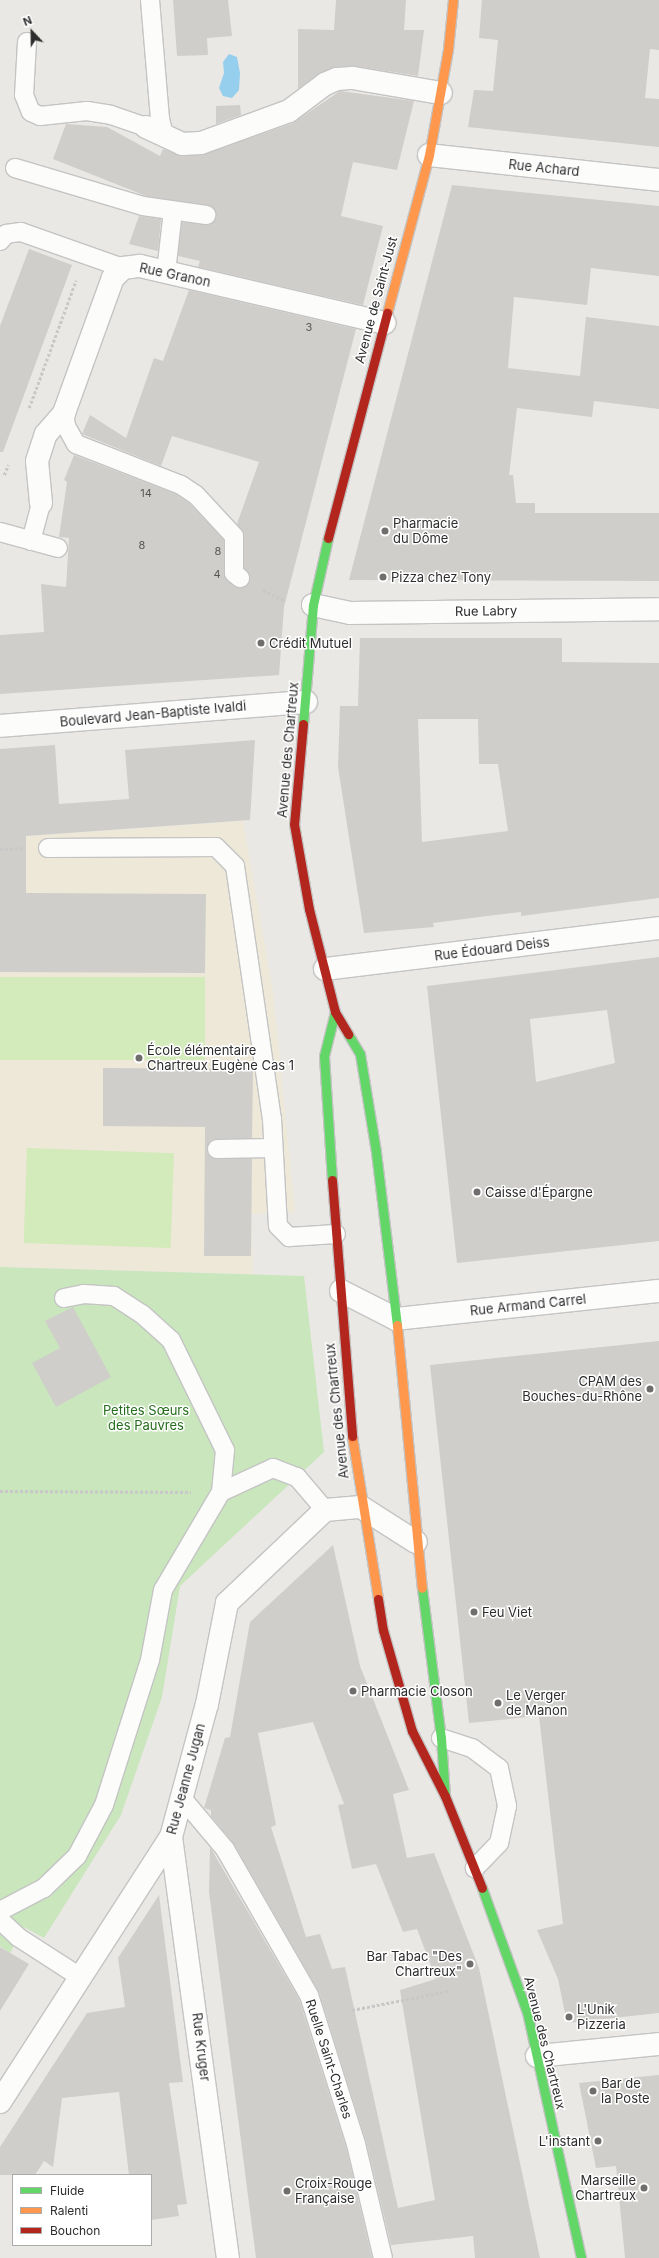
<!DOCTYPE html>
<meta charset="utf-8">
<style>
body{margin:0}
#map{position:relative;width:659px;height:2258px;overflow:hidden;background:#eae8e4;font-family:Inter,sans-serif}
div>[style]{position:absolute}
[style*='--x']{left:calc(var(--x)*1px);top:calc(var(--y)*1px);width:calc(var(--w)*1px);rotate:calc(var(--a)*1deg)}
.education>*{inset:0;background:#ede8d8}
.green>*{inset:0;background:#c9e6bc}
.pitch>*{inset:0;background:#d3eaba;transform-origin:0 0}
.water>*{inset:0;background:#96ceed}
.building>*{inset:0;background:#cfceca}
.path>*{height:2.5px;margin-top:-1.25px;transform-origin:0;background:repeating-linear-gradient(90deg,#c8c8c8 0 3px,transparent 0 5px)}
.roads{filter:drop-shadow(1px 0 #c4c4c4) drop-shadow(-1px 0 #c4c4c4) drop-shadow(0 1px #c4c4c4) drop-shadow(0 -1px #c4c4c4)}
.lane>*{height:18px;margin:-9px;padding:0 9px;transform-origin:9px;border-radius:9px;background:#fcfcfb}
.street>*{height:22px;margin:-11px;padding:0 11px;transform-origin:11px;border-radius:11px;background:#fcfcfb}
.fast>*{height:9px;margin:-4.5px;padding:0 4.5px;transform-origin:4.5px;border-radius:4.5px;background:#63d668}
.slow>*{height:9px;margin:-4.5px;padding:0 4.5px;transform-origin:4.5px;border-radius:4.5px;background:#ff974d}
.jam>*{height:9px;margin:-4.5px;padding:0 4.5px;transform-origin:4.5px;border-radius:4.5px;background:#b3261e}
.dots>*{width:11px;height:11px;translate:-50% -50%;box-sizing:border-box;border:2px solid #fff;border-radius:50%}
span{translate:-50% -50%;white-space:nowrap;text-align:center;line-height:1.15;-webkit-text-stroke:3px #fff;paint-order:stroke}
.number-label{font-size:11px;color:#575756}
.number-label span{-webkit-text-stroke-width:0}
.street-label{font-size:13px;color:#2d2d2d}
.poi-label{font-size:13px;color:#2d2d2d}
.left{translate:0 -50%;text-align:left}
.right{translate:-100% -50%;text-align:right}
.park-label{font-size:13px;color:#236d1a}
.legend{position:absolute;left:12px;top:2174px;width:140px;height:72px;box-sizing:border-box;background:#fff;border:1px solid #ababab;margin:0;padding:5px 7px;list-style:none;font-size:12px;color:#2d2d2d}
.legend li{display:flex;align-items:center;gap:8px;height:20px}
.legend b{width:20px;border:1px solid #ababab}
.north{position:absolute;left:12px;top:12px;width:40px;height:40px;-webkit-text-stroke:3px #fff;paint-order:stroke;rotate:338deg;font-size:11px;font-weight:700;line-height:16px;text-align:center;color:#2d2d2d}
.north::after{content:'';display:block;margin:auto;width:14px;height:18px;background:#2d2d2d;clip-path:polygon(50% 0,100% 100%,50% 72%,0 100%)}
</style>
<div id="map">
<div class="education">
<div style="clip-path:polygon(243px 821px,273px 992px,295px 1212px,251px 1214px,253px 1274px,0 1267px,0 838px)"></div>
</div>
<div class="green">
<div style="clip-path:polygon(0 1267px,304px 1276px,324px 1452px,180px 1586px,162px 1697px,121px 1815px,44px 1938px,24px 1927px,10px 1953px,0 1946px)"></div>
</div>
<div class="pitch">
<div style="left:0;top:977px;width:205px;height:83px"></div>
<div style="left:27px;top:1148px;width:147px;height:95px;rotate:2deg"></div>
</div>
<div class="water">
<div style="clip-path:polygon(229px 54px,237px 57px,240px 73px,239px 90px,232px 98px,223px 96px,219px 88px,224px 73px,223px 62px)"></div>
</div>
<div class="building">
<div style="clip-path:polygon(173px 0,228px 0,232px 36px,207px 38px,208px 55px,177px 56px)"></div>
<div style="clip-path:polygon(336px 0,406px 0,404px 30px,424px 30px,418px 76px,355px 66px,336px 67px,318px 74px,298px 89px,298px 29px,334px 30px)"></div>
<div style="clip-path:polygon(482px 0,659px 0,659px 50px,650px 49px,645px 98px,659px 99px,659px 147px,468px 127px,474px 90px,493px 91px,498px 40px,479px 38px)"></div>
<div style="clip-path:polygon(340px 91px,414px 101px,397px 170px,353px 162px,341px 216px,383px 226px,363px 305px,198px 267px,200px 261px,178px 256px,182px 222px,210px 225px,216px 216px,212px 207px,146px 196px,53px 159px,66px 124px,107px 127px,160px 156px,163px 149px,182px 156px,202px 155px,293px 123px)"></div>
<div style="clip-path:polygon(240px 105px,241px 115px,216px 124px,216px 106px)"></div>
<div style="clip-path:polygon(452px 185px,659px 206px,659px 276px,591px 268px,587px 305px,514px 297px,508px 368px,580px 376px,586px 317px,659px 326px,659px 409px,594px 401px,592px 417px,517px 408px,509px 475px,513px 475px,516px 503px,535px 503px,535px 513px,659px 513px,659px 581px,349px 580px)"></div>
<div style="clip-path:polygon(139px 216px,161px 219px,158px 251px,129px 244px)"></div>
<div style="clip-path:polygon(29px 249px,72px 265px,3px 452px,0 452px,0 326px)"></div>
<div style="clip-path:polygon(189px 290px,356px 329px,284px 607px,279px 675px,0 694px,0 635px,44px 632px,41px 584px,66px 587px,69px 538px,59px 537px,67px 482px,64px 480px,74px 455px,176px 494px,189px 503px,224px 540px,225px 578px,238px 588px,248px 584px,250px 575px,244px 568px,244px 535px,237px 524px,259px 462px,172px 436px,161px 466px,82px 434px,90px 415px,126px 438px,154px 358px,163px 361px)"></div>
<div style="clip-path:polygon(evenodd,360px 638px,562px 638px,562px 662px,659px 663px,659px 898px,521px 916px,521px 912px,495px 915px,433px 923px,434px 927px,364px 933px,338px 767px,340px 706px,358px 706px,360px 638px,418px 719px,478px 719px,479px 764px,498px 764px,508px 831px,422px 842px,418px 719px)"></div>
<div style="clip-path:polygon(255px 740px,250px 820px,26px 836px,26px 893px,206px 894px,205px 973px,0 972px,0 749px,55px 745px,59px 804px,129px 799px,125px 750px)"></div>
<div style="clip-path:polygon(evenodd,659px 957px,659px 1241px,457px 1263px,427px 986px,659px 957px,607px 1010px,615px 1063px,536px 1082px,530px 1019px,607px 1010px)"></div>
<div style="clip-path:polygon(103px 1068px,253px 1069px,252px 1138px,216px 1139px,211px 1140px,207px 1149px,208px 1155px,217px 1159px,252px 1159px,251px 1256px,204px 1256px,205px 1127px,103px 1126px)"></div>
<div style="clip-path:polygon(73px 1307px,111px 1377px,56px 1407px,32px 1363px,60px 1348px,45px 1321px)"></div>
<div style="clip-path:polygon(659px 1341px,659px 2013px,567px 2023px,558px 1979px,537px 1930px,563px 1924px,539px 1716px,469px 1723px,430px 1365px)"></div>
<div style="clip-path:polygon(evenodd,333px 1545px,360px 1666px,409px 1790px,393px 1794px,407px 1858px,434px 1853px,479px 1968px,540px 2258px,475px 2258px,473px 2236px,391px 2245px,366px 2141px,319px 1992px,234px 1844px,211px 1816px,211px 1810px,204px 1808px,225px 1738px,230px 1737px,250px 1622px,333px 1545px,313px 1722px,344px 1804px,338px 1805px,352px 1869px,376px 1864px,403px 1932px,417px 1929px,436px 1979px,400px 1990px,435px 2200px,398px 2208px,345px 1967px,332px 1969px,320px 1934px,306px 1937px,271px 1827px,276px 1825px,258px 1733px,313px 1722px)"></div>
<div style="clip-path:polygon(210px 1847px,299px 1999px,346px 2147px,372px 2258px,256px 2258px,209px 1892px)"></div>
<div style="clip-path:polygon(159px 1895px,183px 2082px,169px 2083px,187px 2204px,177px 2205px,179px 2216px,151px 2220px,151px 2175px,129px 2175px,119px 2092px,62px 2098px,53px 2167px,44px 2161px,35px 2175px,0 2175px,0 2147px,87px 2013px,125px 2007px,118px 1958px)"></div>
<div style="clip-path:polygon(0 1947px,29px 1964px,0 2011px)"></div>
<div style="clip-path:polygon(659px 2075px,659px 2258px,625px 2258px,616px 2166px,596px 2168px,579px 2083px)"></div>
</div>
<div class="path">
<div style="--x:29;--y:408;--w:136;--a:-69.8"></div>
<div style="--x:4;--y:475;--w:11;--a:-68"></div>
<div style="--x:263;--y:590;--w:25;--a:26"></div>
<div style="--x:0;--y:849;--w:24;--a:-2"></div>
<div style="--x:0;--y:1491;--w:191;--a:0.3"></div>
<div style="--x:352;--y:2010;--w:99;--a:-11.1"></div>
</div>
<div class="roads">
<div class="lane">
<div style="--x:150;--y:0;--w:119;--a:85.2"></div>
<div style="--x:160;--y:119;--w:16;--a:76"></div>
<div style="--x:27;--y:42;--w:53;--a:93.2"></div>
<div style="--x:24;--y:95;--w:18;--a:68"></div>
<div style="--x:31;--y:112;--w:10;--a:24"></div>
<div style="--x:40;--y:116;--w:47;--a:-6.1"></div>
<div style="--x:87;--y:111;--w:24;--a:9"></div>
<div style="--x:111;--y:115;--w:37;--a:19"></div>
<div style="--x:15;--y:168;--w:134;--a:16.5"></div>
<div style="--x:143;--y:206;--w:64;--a:8.1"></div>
<div style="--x:0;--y:241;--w:9;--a:-49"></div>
<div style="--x:6;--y:234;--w:15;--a:-8"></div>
<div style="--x:21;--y:232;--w:108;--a:19.4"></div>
<div style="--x:166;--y:272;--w:61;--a:-83.5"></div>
<div style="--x:64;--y:413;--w:13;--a:81"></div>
<div style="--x:66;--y:426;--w:21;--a:61"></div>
<div style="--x:76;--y:444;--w:113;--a:21.3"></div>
<div style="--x:181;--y:485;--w:18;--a:34"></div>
<div style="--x:196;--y:495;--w:56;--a:47.2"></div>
<div style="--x:234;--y:536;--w:37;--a:90"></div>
<div style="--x:234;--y:573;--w:8;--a:40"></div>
<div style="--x:0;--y:532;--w:60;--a:15.4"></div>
<div style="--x:31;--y:541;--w:39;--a:-75"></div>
<div style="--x:48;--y:848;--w:168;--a:-0.3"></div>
<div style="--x:216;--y:847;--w:27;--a:45"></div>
<div style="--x:235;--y:866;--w:256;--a:81.7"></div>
<div style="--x:272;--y:1119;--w:107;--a:86.8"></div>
<div style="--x:278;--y:1226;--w:16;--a:45"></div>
<div style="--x:289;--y:1237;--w:47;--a:-3.7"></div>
<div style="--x:217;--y:1149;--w:56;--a:-1"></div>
<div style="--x:64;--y:1298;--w:20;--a:-11"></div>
<div style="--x:84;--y:1294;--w:30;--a:4"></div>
<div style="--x:114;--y:1296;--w:33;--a:33"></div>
<div style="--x:142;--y:1314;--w:39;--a:42"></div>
<div style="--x:171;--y:1340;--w:123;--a:63.9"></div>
<div style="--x:225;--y:1450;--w:42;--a:95.4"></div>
<div style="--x:441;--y:1738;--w:33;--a:18"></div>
<div style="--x:472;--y:1748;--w:34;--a:37"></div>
<div style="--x:499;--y:1768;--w:39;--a:78"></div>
<div style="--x:507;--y:1806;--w:38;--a:102"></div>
<div style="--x:499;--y:1843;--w:35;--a:134"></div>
<div style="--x:182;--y:1798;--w:67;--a:49.9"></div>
<div style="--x:225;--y:1849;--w:168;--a:60.1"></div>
<div style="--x:309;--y:1995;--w:156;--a:72.5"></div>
<div style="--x:356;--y:2144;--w:117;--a:76.7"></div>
<div style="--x:0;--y:1911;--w:50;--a:-27.6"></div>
<div style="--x:44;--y:1888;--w:46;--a:-44.1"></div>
<div style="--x:77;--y:1856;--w:58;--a:-62.1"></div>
<div style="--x:104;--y:1805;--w:152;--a:-72.4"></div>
<div style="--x:150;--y:1660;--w:71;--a:-79.5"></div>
<div style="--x:163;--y:1590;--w:114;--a:-59.4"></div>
<div style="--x:221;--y:1492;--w:57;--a:-24.8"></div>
<div style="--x:273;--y:1468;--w:26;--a:21"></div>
<div style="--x:297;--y:1477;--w:43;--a:49.7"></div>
<div style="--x:0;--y:1920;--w:25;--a:43"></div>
<div style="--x:18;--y:1937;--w:74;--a:32.8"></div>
</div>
<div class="street">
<div style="--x:146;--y:127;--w:40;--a:25"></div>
<div style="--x:182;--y:144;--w:19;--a:-3"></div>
<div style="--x:201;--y:143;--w:94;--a:-20"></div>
<div style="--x:289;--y:111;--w:45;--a:-36.9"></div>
<div style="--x:325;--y:84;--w:13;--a:-23"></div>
<div style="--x:337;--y:79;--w:16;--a:-4"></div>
<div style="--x:353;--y:78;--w:89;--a:9.7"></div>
<div style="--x:429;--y:155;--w:231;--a:6.2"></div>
<div style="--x:41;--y:503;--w:42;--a:-95.4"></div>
<div style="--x:37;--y:461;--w:28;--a:-72"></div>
<div style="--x:46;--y:434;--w:28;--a:-49"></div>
<div style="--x:64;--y:413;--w:144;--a:-70.1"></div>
<div style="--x:113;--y:278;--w:14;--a:-45"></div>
<div style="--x:123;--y:268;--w:17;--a:-7"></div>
<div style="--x:140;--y:266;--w:251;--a:13.1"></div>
<div style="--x:313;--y:605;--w:38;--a:12"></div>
<div style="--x:350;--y:613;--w:309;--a:-0.7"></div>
<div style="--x:0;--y:726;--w:307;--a:-4.5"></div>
<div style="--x:325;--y:969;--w:337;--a:-7"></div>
<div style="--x:341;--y:1291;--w:62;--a:27"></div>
<div style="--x:396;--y:1319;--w:264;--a:-6.1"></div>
<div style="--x:171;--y:1837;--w:425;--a:82.3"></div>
<div style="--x:537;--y:2056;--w:123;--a:-5.6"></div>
<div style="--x:0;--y:2102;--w:315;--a:-57.2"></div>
<div style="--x:171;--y:1837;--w:138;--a:-74.9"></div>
<div style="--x:207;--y:1704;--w:103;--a:-78.8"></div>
<div style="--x:227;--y:1603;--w:135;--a:-43.5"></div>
<div style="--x:325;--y:1510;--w:36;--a:-5"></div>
<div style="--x:361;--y:1507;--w:65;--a:32.5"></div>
</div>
<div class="fast">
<div style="--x:303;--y:724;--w:119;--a:-85.2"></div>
<div style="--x:313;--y:605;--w:69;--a:-77.4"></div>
<div style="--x:348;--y:1034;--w:23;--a:59"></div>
<div style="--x:360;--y:1054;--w:99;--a:80.7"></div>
<div style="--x:376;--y:1152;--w:174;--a:83.1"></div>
<div style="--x:332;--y:1180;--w:124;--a:-93.7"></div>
<div style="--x:324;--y:1056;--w:45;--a:-76"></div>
<div style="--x:422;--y:1588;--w:151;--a:82.8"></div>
<div style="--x:441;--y:1738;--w:58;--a:86.1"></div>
<div style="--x:482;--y:1888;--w:132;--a:70.1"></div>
<div style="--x:527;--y:2012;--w:252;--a:77.6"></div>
</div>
<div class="slow">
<div style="--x:387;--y:313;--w:163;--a:-75.1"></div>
<div style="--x:429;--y:155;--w:108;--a:-79.8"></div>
<div style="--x:448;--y:49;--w:49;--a:-84.2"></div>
<div style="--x:397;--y:1325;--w:264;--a:84.6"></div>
<div style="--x:352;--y:1436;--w:165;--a:80.9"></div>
</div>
<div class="jam">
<div style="--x:328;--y:538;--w:233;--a:-75.3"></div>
<div style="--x:303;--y:724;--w:100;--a:95.1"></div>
<div style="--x:294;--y:824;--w:86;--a:80"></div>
<div style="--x:309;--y:909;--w:106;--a:75.8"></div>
<div style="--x:335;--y:1012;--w:26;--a:59"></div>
<div style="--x:332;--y:1180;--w:257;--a:85.5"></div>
<div style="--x:378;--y:1599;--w:31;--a:81"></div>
<div style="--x:383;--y:1630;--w:105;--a:74"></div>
<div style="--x:412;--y:1731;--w:73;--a:63.1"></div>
<div style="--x:445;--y:1796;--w:99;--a:68.1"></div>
</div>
</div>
<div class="dots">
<div style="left:385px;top:531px;background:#6f6e6d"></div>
<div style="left:383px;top:577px;background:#6f6e6d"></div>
<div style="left:261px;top:643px;background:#6f6e6d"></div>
<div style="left:139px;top:1058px;background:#6f6e6d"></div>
<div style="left:477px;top:1192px;background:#6f6e6d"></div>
<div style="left:650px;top:1389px;background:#6f6e6d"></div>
<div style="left:474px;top:1612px;background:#6f6e6d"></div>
<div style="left:353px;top:1691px;background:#6f6e6d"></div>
<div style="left:498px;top:1703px;background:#6f6e6d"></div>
<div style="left:470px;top:1964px;background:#6f6e6d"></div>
<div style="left:569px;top:2017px;background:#6f6e6d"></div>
<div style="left:593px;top:2091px;background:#6f6e6d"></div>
<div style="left:598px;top:2141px;background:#6f6e6d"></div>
<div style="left:644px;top:2188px;background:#6f6e6d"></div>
<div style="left:287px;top:2191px;background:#6f6e6d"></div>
</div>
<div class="number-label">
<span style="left:309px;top:327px">3</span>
<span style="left:146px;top:493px">14</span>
<span style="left:142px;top:545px">8</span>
<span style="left:218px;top:551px">8</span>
<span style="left:217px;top:574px">4</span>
</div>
<div class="street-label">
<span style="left:544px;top:168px;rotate:6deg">Rue Achard</span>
<span style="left:175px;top:275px;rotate:12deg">Rue Granon</span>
<span style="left:376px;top:300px;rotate:-75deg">Avenue de Saint-Just</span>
<span style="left:486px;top:611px;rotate:-1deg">Rue Labry</span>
<span style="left:153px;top:714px;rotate:-5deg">Boulevard Jean-Baptiste Ivaldi</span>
<span style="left:288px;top:750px;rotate:-85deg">Avenue des Chartreux</span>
<span style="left:492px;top:949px;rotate:-7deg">Rue Édouard Deiss</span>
<span style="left:528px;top:1305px;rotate:-6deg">Rue Armand Carrel</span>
<span style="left:337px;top:1411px;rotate:-96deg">Avenue des Chartreux</span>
<span style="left:186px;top:1779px;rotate:-75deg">Rue Jeanne Jugan</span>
<span style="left:545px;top:2043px;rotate:76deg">Avenue des Chartreux</span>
<span style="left:201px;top:2047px;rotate:83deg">Rue Kruger</span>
<span style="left:329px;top:2059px;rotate:72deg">Ruelle Saint-Charles</span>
</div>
<div class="poi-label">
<span class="left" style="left:393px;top:531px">Pharmacie<br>du Dôme</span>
<span class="left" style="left:391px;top:577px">Pizza chez Tony</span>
<span class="left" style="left:269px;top:643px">Crédit Mutuel</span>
<span class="left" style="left:147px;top:1058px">École élémentaire<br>Chartreux Eugène Cas 1</span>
<span class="left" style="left:485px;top:1192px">Caisse d'Épargne</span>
<span class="right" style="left:642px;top:1389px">CPAM des<br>Bouches-du-Rhône</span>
<span class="left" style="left:482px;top:1612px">Feu Viet</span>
<span class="left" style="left:361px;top:1691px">Pharmacie Closon</span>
<span class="left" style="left:506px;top:1703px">Le Verger<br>de Manon</span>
<span class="right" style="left:462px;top:1964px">Bar Tabac "Des<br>Chartreux"</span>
<span class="left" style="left:577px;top:2017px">L'Unik<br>Pizzeria</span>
<span class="left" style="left:601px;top:2091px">Bar de<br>la Poste</span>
<span class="right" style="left:590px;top:2141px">L'instant</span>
<span class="right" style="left:636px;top:2188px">Marseille<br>Chartreux</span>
<span class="left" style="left:295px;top:2191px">Croix-Rouge<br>Française</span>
</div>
<div class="park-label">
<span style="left:146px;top:1418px">Petites Sœurs<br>des Pauvres</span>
</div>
<ul class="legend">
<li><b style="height:5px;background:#63d668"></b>Fluide</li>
<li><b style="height:5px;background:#ff974d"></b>Ralenti</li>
<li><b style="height:5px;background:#b3261e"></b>Bouchon</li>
</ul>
<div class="north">N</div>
</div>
